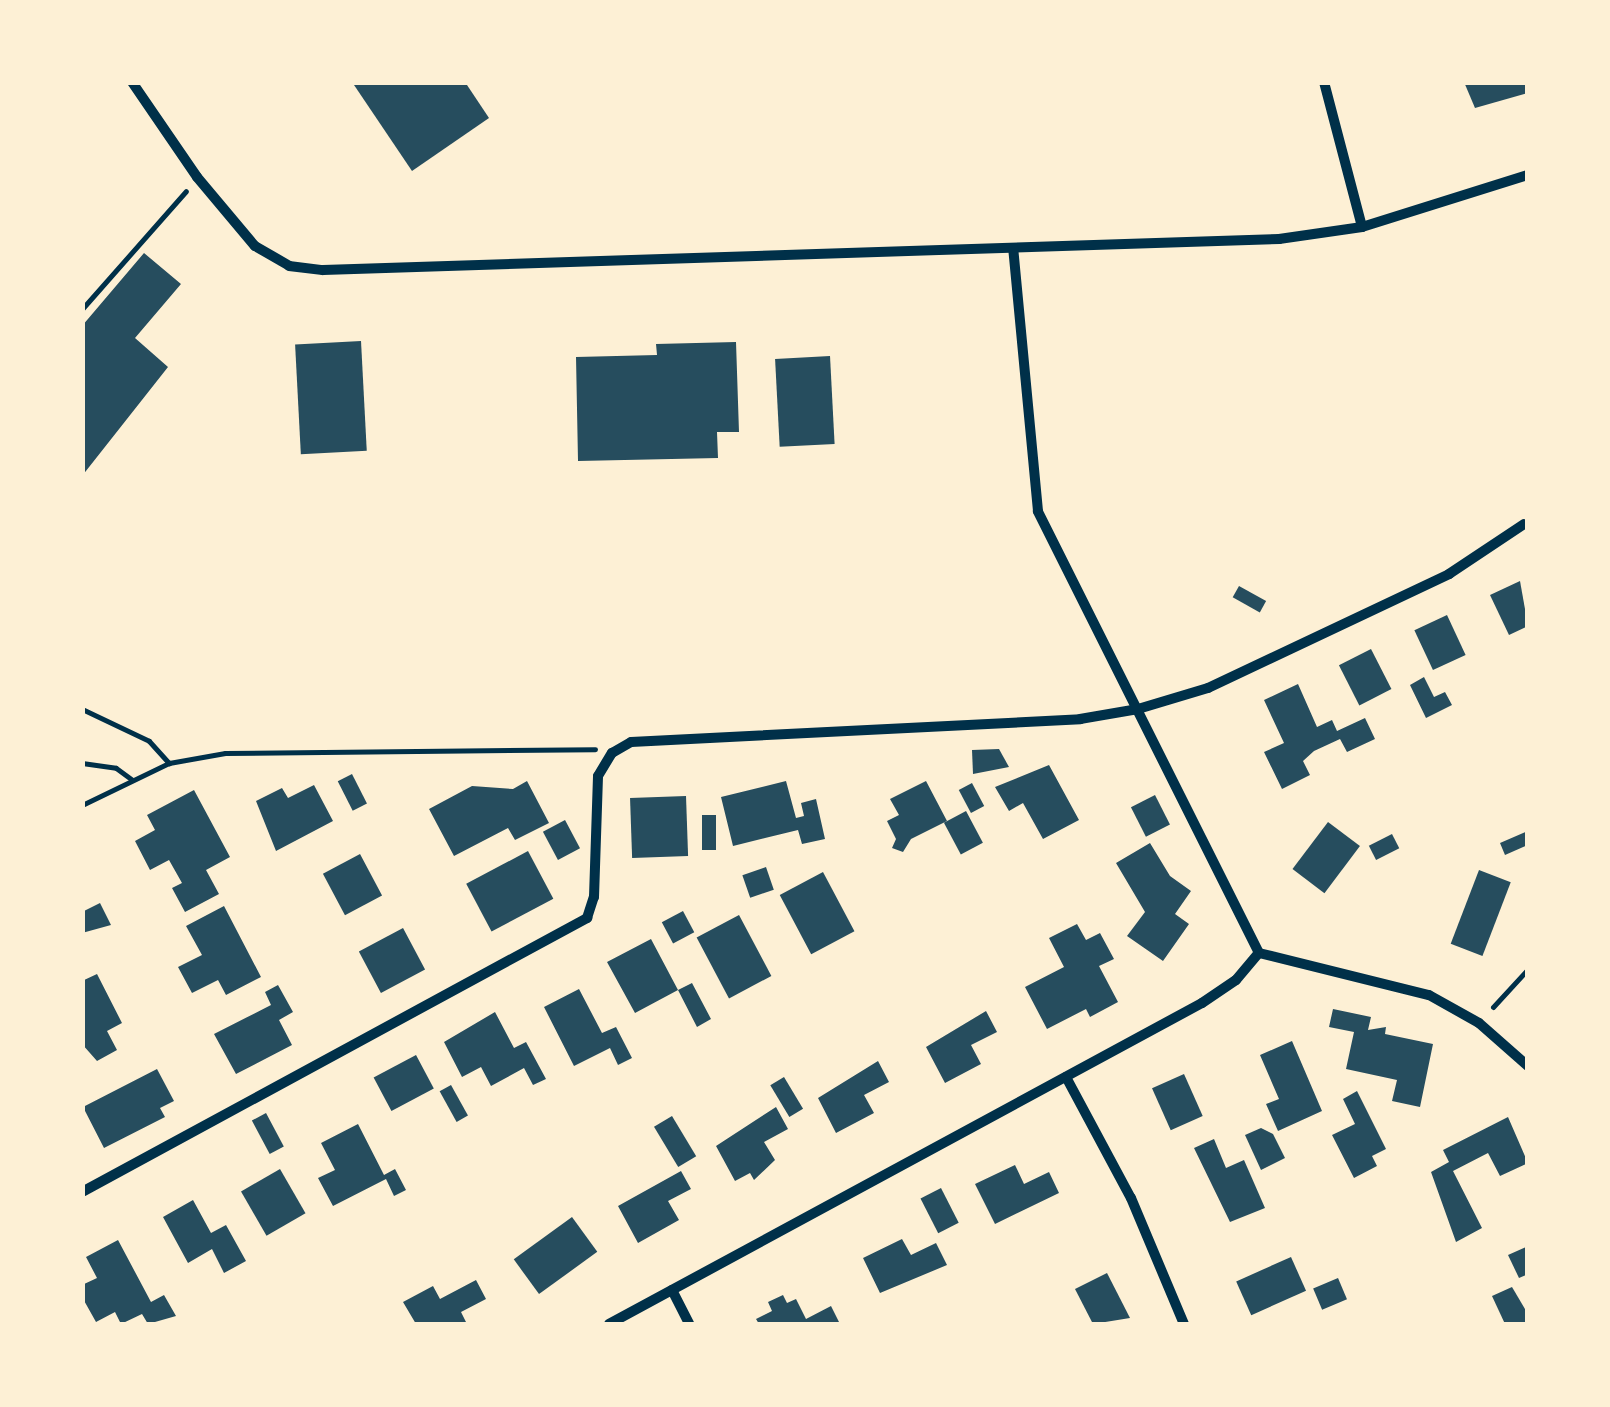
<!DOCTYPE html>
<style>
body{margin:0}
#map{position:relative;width:1610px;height:1407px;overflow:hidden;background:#fdf0d5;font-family:"Exo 2",sans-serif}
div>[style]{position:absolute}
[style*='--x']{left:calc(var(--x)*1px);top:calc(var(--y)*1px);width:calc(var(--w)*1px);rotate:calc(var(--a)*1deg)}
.building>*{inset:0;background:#264d5e;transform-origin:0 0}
.path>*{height:5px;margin:-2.5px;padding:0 2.5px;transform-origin:2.5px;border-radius:2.5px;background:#003049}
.minor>*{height:10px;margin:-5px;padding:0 5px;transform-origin:5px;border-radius:5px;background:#003049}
span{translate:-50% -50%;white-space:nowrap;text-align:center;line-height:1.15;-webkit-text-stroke:10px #fdf0d5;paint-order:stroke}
.frame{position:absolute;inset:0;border:85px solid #fdf0d5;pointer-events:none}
</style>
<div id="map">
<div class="building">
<div style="clip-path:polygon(352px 82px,465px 82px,489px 118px,412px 171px)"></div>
<div style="clip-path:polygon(1464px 82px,1528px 82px,1528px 93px,1475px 108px)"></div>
<div style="clip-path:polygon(144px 253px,181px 284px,135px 338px,168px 367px,82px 476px,82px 326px)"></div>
<div style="left:361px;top:341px;width:110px;height:66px;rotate:87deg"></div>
<div style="clip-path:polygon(736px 342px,739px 432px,717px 432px,718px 458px,578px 461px,576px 357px,657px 355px,656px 344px)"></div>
<div style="left:830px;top:356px;width:88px;height:55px;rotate:87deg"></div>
<div style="clip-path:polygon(1520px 581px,1528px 626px,1509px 635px,1490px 595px)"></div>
<div style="left:1239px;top:586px;width:31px;height:13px;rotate:29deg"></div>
<div style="left:1447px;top:615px;width:44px;height:36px;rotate:65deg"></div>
<div style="left:1371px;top:649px;width:45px;height:36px;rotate:63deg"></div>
<div style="clip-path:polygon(1424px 677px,1434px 697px,1445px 692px,1452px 705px,1426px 718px,1410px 685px)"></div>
<div style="clip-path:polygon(1298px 684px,1317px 727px,1332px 720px,1337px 731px,1365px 718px,1375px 739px,1347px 752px,1340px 739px,1314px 751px,1303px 761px,1310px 775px,1282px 789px,1264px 752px,1284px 743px,1264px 700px)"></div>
<div style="clip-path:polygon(999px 749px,1009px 767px,973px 774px,972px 750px)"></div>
<div style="clip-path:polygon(1049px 765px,1079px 820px,1043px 839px,1023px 803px,1009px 811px,995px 787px)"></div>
<div style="left:352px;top:774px;width:33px;height:16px;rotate:63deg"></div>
<div style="clip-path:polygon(527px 781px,549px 823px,515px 840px,508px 828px,454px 856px,429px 809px,472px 786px,513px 789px)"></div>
<div style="clip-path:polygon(786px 781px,796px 818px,804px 816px,801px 803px,816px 799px,825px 839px,802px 844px,798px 830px,733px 846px,721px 797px)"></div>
<div style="clip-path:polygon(926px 781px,947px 821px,911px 839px,903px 852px,892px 848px,896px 839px,887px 821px,899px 815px,890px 799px)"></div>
<div style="left:972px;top:783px;width:26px;height:15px;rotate:62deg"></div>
<div style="clip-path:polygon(314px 785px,333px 821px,276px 851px,256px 801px,282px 788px,288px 798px)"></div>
<div style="clip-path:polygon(194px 790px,230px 857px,206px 870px,219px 894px,185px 912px,172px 888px,182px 883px,169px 860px,150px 870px,135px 841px,155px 830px,147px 815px)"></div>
<div style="left:1155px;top:795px;width:33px;height:27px;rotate:63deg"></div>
<div style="left:686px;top:796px;width:60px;height:56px;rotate:88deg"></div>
<div style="left:966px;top:811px;width:36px;height:25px;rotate:62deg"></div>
<div style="left:702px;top:815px;width:14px;height:35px"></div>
<div style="left:565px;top:820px;width:32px;height:25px;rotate:62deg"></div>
<div style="left:1328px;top:822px;width:40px;height:59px;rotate:37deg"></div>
<div style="clip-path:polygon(1528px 831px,1528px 845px,1505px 855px,1500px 843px)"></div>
<div style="left:1392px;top:834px;width:16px;height:26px;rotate:63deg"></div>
<div style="clip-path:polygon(1150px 843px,1170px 876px,1191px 891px,1175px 914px,1189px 924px,1163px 961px,1127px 936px,1145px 912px,1116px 863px)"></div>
<div style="left:528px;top:851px;width:54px;height:70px;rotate:62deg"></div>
<div style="left:360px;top:854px;width:47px;height:42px;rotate:62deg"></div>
<div style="left:766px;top:867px;width:24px;height:25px;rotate:71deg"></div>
<div style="left:1479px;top:870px;width:34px;height:79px;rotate:21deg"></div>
<div style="left:823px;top:872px;width:67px;height:49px;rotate:62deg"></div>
<div style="clip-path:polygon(100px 903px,111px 925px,82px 933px,82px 912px)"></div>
<div style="clip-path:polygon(224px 906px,261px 977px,226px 995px,218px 980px,192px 993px,178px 967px,202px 955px,186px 926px)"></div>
<div style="left:683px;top:911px;width:24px;height:24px;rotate:62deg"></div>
<div style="left:739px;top:915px;width:69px;height:48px;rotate:62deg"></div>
<div style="clip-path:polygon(1077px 924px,1086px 940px,1100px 933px,1114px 959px,1099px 966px,1118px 1002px,1090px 1017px,1086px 1009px,1047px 1029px,1025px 987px,1064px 967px,1049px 938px)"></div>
<div style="left:403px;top:928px;width:47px;height:50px;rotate:62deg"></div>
<div style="clip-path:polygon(651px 939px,678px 990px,692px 983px,711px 1019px,697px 1027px,678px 990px,635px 1013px,607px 962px)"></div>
<div style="clip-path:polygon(97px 974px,122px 1023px,107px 1031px,117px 1050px,97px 1061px,82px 1044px,82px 981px)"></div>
<div style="clip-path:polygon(278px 985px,293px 1012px,279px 1020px,292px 1045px,236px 1074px,214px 1034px,271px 1005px,265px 992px)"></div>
<div style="clip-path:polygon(579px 989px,602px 1033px,616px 1027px,632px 1058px,618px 1065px,610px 1048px,574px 1066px,544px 1007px)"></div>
<div style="clip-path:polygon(1333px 1009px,1371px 1017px,1368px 1030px,1386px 1027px,1385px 1034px,1433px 1044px,1420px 1107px,1392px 1101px,1397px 1080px,1346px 1069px,1354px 1032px,1329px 1027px)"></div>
<div style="clip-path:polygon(986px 1011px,997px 1032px,971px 1045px,981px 1064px,945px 1083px,926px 1047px)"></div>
<div style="clip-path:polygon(495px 1012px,514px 1048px,526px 1042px,546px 1079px,533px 1085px,524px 1068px,491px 1086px,481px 1067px,462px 1077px,444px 1042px)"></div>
<div style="clip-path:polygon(1292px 1041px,1322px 1111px,1278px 1131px,1266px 1104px,1279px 1099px,1260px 1055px)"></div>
<div style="left:416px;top:1055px;width:38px;height:48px;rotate:62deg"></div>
<div style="clip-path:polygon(878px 1061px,889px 1082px,864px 1095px,874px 1113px,836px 1133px,818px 1098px)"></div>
<div style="clip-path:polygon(157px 1069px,174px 1101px,160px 1108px,165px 1117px,104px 1148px,83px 1107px)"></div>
<div style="left:1184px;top:1074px;width:46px;height:35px;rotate:66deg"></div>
<div style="left:784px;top:1077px;width:37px;height:16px;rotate:59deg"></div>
<div style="left:451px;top:1085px;width:35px;height:13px;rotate:61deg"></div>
<div style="clip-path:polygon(1357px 1091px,1386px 1149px,1372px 1156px,1377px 1166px,1354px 1178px,1332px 1135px,1355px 1124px,1343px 1099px)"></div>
<div style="clip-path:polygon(776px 1107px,788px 1129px,764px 1142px,775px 1160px,754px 1180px,750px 1173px,735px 1181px,716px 1146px)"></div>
<div style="left:266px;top:1113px;width:38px;height:16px;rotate:62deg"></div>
<div style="left:672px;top:1116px;width:47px;height:21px;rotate:59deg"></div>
<div style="clip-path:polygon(1508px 1117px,1528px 1163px,1500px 1176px,1488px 1153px,1453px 1171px,1482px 1228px,1456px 1242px,1431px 1172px,1449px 1162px,1443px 1150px)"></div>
<div style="clip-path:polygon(358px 1124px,384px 1175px,395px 1169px,406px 1190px,394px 1196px,386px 1179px,333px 1206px,318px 1178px,335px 1170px,321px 1143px)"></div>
<div style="clip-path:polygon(1261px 1128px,1273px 1134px,1285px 1158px,1261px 1170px,1245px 1135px)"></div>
<div style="clip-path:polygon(1214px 1139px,1226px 1168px,1244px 1160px,1265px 1208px,1230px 1222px,1194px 1148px)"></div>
<div style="clip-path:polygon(1015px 1165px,1024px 1184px,1049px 1172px,1059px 1193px,995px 1224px,975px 1184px)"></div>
<div style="left:280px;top:1169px;width:51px;height:45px;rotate:60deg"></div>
<div style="clip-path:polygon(681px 1171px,691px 1189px,668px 1201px,679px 1220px,638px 1243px,618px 1206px)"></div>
<div style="left:941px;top:1188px;width:39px;height:23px;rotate:63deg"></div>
<div style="clip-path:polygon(193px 1200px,211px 1233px,226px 1225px,246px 1261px,224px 1273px,212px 1249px,188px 1263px,163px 1217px)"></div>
<div style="left:572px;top:1217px;width:43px;height:72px;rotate:54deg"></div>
<div style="clip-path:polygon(902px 1239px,911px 1255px,936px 1243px,947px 1265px,880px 1293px,863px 1258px)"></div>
<div style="clip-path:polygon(118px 1240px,151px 1302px,164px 1295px,176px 1316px,148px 1324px,142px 1314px,121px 1324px,115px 1312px,96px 1322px,82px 1297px,82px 1285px,97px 1278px,86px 1257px)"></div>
<div style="clip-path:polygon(1528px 1246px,1528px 1274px,1519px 1278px,1508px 1255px)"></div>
<div style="left:1291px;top:1257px;width:37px;height:60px;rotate:66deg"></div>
<div style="clip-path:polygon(1107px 1273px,1130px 1318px,1093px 1324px,1075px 1289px)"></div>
<div style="left:1338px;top:1278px;width:23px;height:27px;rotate:67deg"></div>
<div style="clip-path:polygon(476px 1280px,486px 1299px,461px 1312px,467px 1324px,416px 1324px,403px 1302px,433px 1286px,440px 1299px)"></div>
<div style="clip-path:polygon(1512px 1287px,1528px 1314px,1528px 1324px,1505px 1324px,1492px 1296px)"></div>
<div style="clip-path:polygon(783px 1295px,787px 1303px,796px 1299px,806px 1319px,831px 1306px,840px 1324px,759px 1324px,756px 1319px,772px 1311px,768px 1302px)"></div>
</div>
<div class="path">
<div style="--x:82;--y:309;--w:157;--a:-48.6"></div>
<div style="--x:82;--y:709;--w:74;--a:25.5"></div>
<div style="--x:149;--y:741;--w:30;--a:48"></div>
<div style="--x:82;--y:763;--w:34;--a:8"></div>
<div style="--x:116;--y:768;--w:19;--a:36"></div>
<div style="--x:82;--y:805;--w:97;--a:-25.8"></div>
<div style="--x:169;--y:763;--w:57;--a:-10.1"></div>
<div style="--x:225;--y:753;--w:370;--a:-0.6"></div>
<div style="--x:1493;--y:1007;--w:52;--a:-47.4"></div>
</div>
<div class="minor">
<div style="--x:132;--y:82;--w:115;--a:55.6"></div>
<div style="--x:197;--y:177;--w:90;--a:50"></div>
<div style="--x:255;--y:246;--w:39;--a:30"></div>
<div style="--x:289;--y:266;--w:34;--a:7"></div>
<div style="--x:323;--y:270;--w:957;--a:-1.86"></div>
<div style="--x:1279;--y:239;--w:84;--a:-8.2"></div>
<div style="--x:1362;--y:227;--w:174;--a:-17.4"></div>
<div style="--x:1324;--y:82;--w:150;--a:75.3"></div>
<div style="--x:1259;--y:953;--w:175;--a:13.9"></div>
<div style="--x:1429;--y:995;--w:57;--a:29.2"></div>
<div style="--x:1479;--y:1023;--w:65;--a:41.3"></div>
<div style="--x:1066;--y:1077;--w:137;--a:61.8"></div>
<div style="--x:1131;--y:1198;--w:137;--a:67.2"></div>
<div style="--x:82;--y:1192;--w:575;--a:-28.48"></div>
<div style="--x:587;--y:918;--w:22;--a:-72"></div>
<div style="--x:594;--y:897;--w:121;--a:-88.1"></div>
<div style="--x:598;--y:776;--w:27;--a:-59"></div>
<div style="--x:612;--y:753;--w:22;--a:-30"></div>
<div style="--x:631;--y:742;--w:450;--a:-2.9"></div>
<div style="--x:1080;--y:719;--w:59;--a:-9.8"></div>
<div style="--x:1138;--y:709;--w:73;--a:-16.7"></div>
<div style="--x:1208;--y:688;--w:267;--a:-25.3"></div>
<div style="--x:1449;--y:574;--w:90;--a:-33.7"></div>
<div style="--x:672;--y:1290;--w:38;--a:63"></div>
<div style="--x:609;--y:1324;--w:674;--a:-28.43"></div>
<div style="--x:1202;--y:1003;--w:41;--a:-34.1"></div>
<div style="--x:1236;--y:980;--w:35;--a:-50"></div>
<div style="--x:1259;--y:953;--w:494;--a:-116.6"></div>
<div style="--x:1038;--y:511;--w:264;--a:-95.4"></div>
</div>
<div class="frame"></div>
</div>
